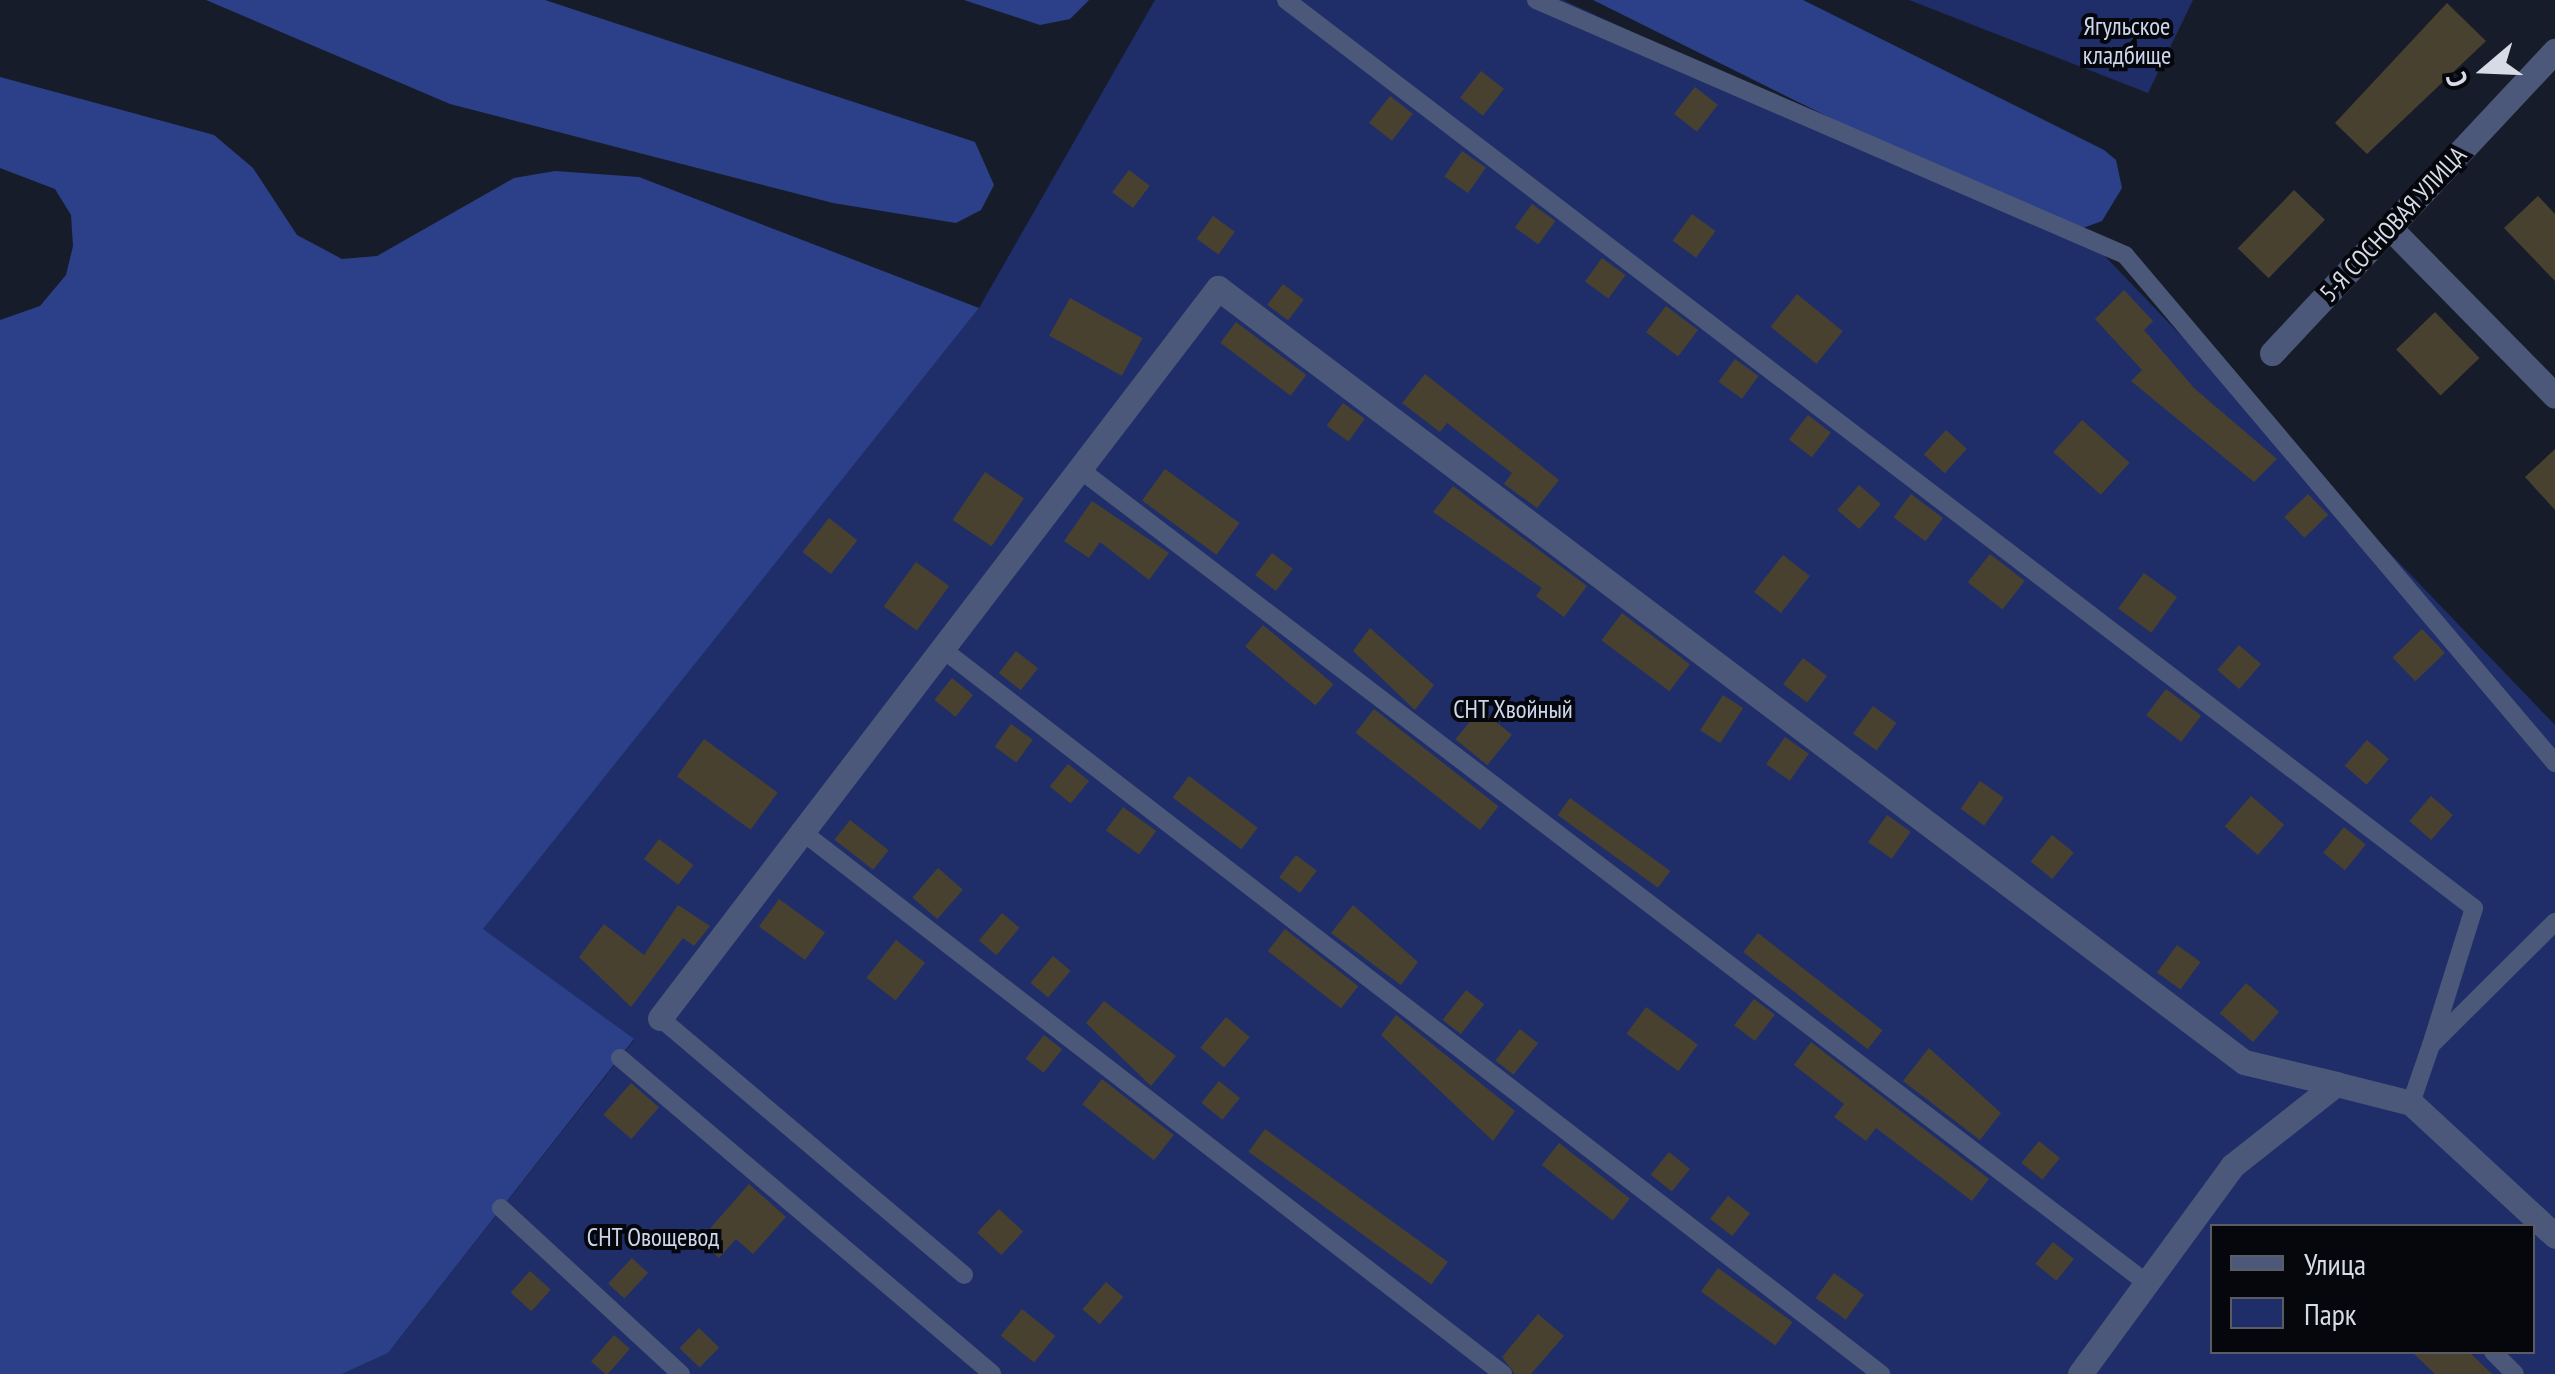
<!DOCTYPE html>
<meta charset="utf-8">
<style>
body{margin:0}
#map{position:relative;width:2555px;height:1374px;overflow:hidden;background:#171c2a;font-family:"PT Sans Narrow",sans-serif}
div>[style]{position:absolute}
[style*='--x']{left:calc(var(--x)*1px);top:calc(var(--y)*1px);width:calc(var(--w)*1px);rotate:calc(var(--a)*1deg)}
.green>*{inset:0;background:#1f2e69}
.forest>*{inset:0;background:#2c4089}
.building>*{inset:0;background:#494130;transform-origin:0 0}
.lane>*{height:18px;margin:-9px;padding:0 9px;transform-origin:9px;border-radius:9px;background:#4c5879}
.street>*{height:25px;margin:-12.5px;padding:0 12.5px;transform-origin:12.5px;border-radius:12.5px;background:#4c5879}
span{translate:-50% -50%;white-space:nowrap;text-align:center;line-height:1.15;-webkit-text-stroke:8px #05070d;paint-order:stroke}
.park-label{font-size:25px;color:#cdd6eb}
.street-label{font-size:25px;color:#d7dbe5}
.legend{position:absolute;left:2210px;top:1224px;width:325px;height:130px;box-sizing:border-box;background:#05070d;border:2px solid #595c63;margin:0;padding:12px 18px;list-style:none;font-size:30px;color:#d7dbe5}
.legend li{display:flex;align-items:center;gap:20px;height:50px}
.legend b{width:50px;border:2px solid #595c63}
.north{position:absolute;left:2435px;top:20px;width:100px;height:100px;-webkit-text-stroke:8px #05070d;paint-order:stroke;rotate:251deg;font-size:28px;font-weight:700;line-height:40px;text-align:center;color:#d7dbe5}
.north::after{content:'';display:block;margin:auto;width:35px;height:45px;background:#d7dbe5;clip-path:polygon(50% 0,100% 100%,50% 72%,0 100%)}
</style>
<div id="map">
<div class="green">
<div style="clip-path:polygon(evenodd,1155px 0,1563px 0,2098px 249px,2555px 725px,2555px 1374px,342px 1374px,388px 1353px,634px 1040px,482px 929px,979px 308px,1155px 0,2212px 1226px,2532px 1226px,2532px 1352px,2212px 1352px,2212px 1226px)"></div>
<div style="clip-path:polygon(1909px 0,2193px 0,2148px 93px)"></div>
</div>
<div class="forest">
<div style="clip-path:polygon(206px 0,545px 0,975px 142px,994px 185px,981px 210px,956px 223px,833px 203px,450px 104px)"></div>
<div style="clip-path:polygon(964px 0,1089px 0,1070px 19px,1040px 25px)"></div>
<div style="clip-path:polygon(1593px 0,1803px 0,2104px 150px,2116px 160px,2122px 188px,2102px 221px,2075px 231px,2046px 225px)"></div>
<div style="clip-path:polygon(0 77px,214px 135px,253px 168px,297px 235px,342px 259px,377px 256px,514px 178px,555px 171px,639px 177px,979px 308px,483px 929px,634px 1039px,388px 1353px,342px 1374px,0 1374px,0 320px,40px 306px,66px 275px,73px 246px,71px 215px,55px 189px,0 168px)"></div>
</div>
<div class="building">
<div style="clip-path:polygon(2447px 3px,2486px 41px,2367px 154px,2335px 123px)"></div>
<div style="left:1481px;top:71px;width:29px;height:34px;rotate:38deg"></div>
<div style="left:1695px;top:87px;width:29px;height:34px;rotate:38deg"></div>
<div style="left:1390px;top:96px;width:29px;height:34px;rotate:38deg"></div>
<div style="left:1462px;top:151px;width:29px;height:31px;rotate:35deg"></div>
<div style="left:1129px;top:170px;width:26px;height:28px;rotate:37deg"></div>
<div style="left:2294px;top:190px;width:43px;height:81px;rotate:44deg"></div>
<div style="clip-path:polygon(2538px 196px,2555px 214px,2555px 281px,2504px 228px)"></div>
<div style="left:1532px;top:204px;width:29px;height:29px;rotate:36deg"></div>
<div style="left:1692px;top:214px;width:29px;height:33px;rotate:36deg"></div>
<div style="left:1213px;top:216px;width:27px;height:28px;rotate:36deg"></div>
<div style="left:1602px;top:258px;width:29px;height:29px;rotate:36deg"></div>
<div style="left:1283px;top:284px;width:26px;height:26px;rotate:37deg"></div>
<div style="clip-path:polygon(2124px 290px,2153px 321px,2144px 330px,2195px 389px,2277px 459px,2254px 482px,2131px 381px,2142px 370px,2095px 319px)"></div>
<div style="left:1797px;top:294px;width:59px;height:42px;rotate:39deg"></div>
<div style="left:1070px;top:298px;width:83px;height:43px;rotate:29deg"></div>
<div style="left:1666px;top:306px;width:40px;height:33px;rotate:37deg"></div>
<div style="left:2435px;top:312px;width:64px;height:54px;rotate:46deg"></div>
<div style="left:1236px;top:322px;width:88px;height:26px;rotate:37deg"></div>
<div style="left:1735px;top:359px;width:29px;height:28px;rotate:36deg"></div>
<div style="clip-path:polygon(1425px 374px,1559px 480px,1537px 508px,1504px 484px,1512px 473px,1447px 423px,1440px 432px,1402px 403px)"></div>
<div style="left:1343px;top:403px;width:27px;height:28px;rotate:36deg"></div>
<div style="left:1808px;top:415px;width:29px;height:31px;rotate:38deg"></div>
<div style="left:2082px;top:420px;width:64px;height:43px;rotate:42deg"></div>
<div style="left:1946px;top:430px;width:28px;height:33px;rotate:42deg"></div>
<div style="clip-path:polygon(2555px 449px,2555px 510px,2525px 477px)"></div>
<div style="left:1165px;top:469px;width:92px;height:39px;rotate:36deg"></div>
<div style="left:985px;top:472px;width:47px;height:58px;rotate:34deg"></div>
<div style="left:1859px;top:485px;width:29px;height:33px;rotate:41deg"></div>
<div style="clip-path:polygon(1453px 486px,1587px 586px,1564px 617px,1536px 596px,1542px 588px,1433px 512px)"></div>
<div style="left:1911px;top:494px;width:40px;height:29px;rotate:37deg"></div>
<div style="left:2308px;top:494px;width:29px;height:33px;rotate:46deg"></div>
<div style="clip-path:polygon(1092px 501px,1169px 553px,1149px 580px,1100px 542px,1089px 558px,1064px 541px)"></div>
<div style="left:829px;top:518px;width:36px;height:43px;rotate:38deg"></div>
<div style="left:1272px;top:553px;width:26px;height:28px;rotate:37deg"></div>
<div style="left:1990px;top:554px;width:44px;height:36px;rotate:38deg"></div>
<div style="left:1783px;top:555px;width:34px;height:47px;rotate:38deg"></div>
<div style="left:916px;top:562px;width:41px;height:55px;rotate:36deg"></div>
<div style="left:2144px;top:573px;width:41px;height:44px;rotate:36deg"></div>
<div style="left:1622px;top:613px;width:85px;height:34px;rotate:37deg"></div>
<div style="left:1263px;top:625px;width:92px;height:28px;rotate:40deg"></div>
<div style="clip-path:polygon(1370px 628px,1434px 685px,1415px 710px,1353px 651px)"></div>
<div style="left:2422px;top:629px;width:33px;height:41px;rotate:46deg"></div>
<div style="left:2239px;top:645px;width:29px;height:33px;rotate:41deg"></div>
<div style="left:1016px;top:651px;width:28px;height:28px;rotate:38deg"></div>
<div style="left:1803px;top:658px;width:30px;height:33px;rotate:37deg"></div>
<div style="left:952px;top:678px;width:27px;height:28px;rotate:39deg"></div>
<div style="left:2166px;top:689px;width:44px;height:33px;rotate:37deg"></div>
<div style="left:1723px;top:695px;width:24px;height:42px;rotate:33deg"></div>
<div style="left:1873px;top:706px;width:29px;height:34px;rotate:36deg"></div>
<div style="left:1374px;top:709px;width:158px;height:30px;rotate:38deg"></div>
<div style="left:1480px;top:709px;width:41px;height:39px;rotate:39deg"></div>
<div style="left:1011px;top:724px;width:27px;height:28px;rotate:36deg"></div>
<div style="left:1785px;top:737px;width:29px;height:33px;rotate:35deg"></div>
<div style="left:704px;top:739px;width:91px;height:46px;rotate:36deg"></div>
<div style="left:2367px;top:740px;width:29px;height:34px;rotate:41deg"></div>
<div style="left:1068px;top:764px;width:27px;height:29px;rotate:39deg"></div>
<div style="left:1189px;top:776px;width:86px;height:27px;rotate:37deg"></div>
<div style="left:1980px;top:781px;width:29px;height:34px;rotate:35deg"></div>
<div style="left:2251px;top:796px;width:44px;height:40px;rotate:41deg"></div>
<div style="left:2431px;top:796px;width:29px;height:33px;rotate:41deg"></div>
<div style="left:1570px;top:798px;width:124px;height:21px;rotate:36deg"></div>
<div style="left:1123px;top:807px;width:41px;height:29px;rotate:36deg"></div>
<div style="left:1887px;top:815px;width:29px;height:33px;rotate:35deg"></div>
<div style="left:850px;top:820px;width:49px;height:25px;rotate:38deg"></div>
<div style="left:2344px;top:827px;width:28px;height:33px;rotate:39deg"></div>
<div style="left:2052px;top:835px;width:28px;height:34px;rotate:39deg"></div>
<div style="left:659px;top:839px;width:43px;height:25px;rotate:37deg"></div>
<div style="left:1296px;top:855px;width:26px;height:28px;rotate:37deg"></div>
<div style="left:938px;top:868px;width:33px;height:39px;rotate:41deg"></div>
<div style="left:779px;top:899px;width:57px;height:34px;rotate:36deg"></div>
<div style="clip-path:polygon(678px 905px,710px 926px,694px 946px,683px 938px,631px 1007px,579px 957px,604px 924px,644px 955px)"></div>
<div style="clip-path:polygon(1353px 905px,1418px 962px,1401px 985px,1331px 933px)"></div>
<div style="left:1002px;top:913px;width:23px;height:36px;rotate:40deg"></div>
<div style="left:1285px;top:929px;width:93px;height:28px;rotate:38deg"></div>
<div style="left:1758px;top:933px;width:158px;height:24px;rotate:38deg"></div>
<div style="left:896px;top:940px;width:37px;height:48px;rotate:38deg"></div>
<div style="left:2177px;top:945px;width:29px;height:34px;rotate:36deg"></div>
<div style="left:1053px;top:956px;width:23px;height:35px;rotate:40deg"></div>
<div style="left:2246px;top:983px;width:44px;height:40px;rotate:41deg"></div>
<div style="left:1466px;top:990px;width:23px;height:38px;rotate:38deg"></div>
<div style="left:1754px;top:999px;width:26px;height:33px;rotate:37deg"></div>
<div style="clip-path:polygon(1104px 1001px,1176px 1056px,1151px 1086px,1086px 1023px)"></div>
<div style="left:1646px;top:1007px;width:64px;height:33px;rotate:36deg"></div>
<div style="clip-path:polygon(1396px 1015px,1515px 1111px,1493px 1141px,1381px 1035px)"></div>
<div style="left:1226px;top:1017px;width:31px;height:40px;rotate:40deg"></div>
<div style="left:1520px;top:1029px;width:23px;height:40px;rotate:38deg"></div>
<div style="left:1044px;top:1035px;width:23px;height:30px;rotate:38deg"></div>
<div style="clip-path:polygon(1811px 1042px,1989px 1179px,1972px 1201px,1876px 1128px,1866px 1141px,1834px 1117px,1844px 1104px,1794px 1065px)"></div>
<div style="clip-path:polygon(1929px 1048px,2001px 1113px,1980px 1140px,1903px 1081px)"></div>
<div style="left:1102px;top:1079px;width:91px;height:32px;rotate:38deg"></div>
<div style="left:1219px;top:1081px;width:27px;height:28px;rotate:39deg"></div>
<div style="left:631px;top:1083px;width:37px;height:42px;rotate:41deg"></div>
<div style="left:1265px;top:1129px;width:226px;height:28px;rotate:36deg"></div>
<div style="left:2039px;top:1141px;width:27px;height:28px;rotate:39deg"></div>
<div style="left:1559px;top:1143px;width:90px;height:28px;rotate:38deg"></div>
<div style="left:1669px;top:1152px;width:27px;height:29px;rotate:39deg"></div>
<div style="clip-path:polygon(749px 1184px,786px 1217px,753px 1254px,736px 1239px,719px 1258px,700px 1240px)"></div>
<div style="left:1728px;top:1196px;width:28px;height:29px;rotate:38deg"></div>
<div style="left:999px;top:1209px;width:33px;height:32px;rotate:43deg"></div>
<div style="left:2053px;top:1242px;width:27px;height:28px;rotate:39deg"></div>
<div style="left:632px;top:1258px;width:22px;height:35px;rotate:43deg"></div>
<div style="left:1718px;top:1268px;width:92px;height:29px;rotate:36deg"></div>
<div style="left:530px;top:1271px;width:28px;height:29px;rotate:42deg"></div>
<div style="left:1834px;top:1273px;width:37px;height:31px;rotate:36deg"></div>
<div style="left:1106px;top:1282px;width:23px;height:36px;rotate:41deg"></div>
<div style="left:1022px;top:1309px;width:43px;height:34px;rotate:39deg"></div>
<div style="clip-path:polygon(1538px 1314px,1564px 1336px,1531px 1374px,1515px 1374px,1502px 1357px)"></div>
<div style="left:699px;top:1328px;width:28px;height:28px;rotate:44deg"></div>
<div style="left:614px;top:1335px;width:21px;height:35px;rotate:41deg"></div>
<div style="clip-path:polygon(2412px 1352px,2469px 1352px,2492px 1374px,2435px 1374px)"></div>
</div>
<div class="lane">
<div style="--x:1286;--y:0;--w:1495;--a:37.39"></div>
<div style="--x:2474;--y:908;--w:144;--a:107.4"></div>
<div style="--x:1536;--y:0;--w:642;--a:23.41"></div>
<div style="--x:2125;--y:255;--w:666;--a:49.75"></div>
<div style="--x:1078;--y:468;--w:1346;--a:37.33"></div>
<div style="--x:941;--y:648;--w:1188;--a:37.68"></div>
<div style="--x:800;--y:830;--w:889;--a:37.73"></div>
<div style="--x:660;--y:1018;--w:398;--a:40.2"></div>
<div style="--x:620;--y:1058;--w:488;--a:40.3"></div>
<div style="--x:2411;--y:1103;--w:61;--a:-71"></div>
<div style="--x:2431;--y:1045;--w:175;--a:-44.8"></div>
<div style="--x:501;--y:1208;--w:245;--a:42.7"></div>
<div style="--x:2493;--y:1352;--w:31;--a:45"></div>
</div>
<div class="street">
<div style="--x:2390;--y:228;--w:235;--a:45.5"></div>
<div style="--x:2272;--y:353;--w:414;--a:-46.9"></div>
<div style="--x:660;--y:1018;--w:919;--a:-52.61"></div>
<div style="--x:1218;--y:288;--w:1285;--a:37.03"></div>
<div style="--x:2244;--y:1062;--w:95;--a:13.4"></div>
<div style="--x:2080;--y:1374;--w:258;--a:-53.8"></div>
<div style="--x:2232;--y:1166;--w:132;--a:-38.3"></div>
<div style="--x:2336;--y:1084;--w:77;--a:14.2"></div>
<div style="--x:2411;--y:1103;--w:196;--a:42.7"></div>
</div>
<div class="park-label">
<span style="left:2127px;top:41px">Ягульское<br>кладбище</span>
<span style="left:1513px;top:709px">СНТ Хвойный</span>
<span style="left:653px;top:1237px">СНТ Овощевод</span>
</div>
<div class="street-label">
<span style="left:2393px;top:224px;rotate:-47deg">5-Я СОСНОВАЯ УЛИЦА</span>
</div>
<ul class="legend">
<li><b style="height:12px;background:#4c5879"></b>Улица</li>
<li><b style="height:28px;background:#1f2e69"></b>Парк</li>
</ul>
<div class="north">С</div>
</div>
